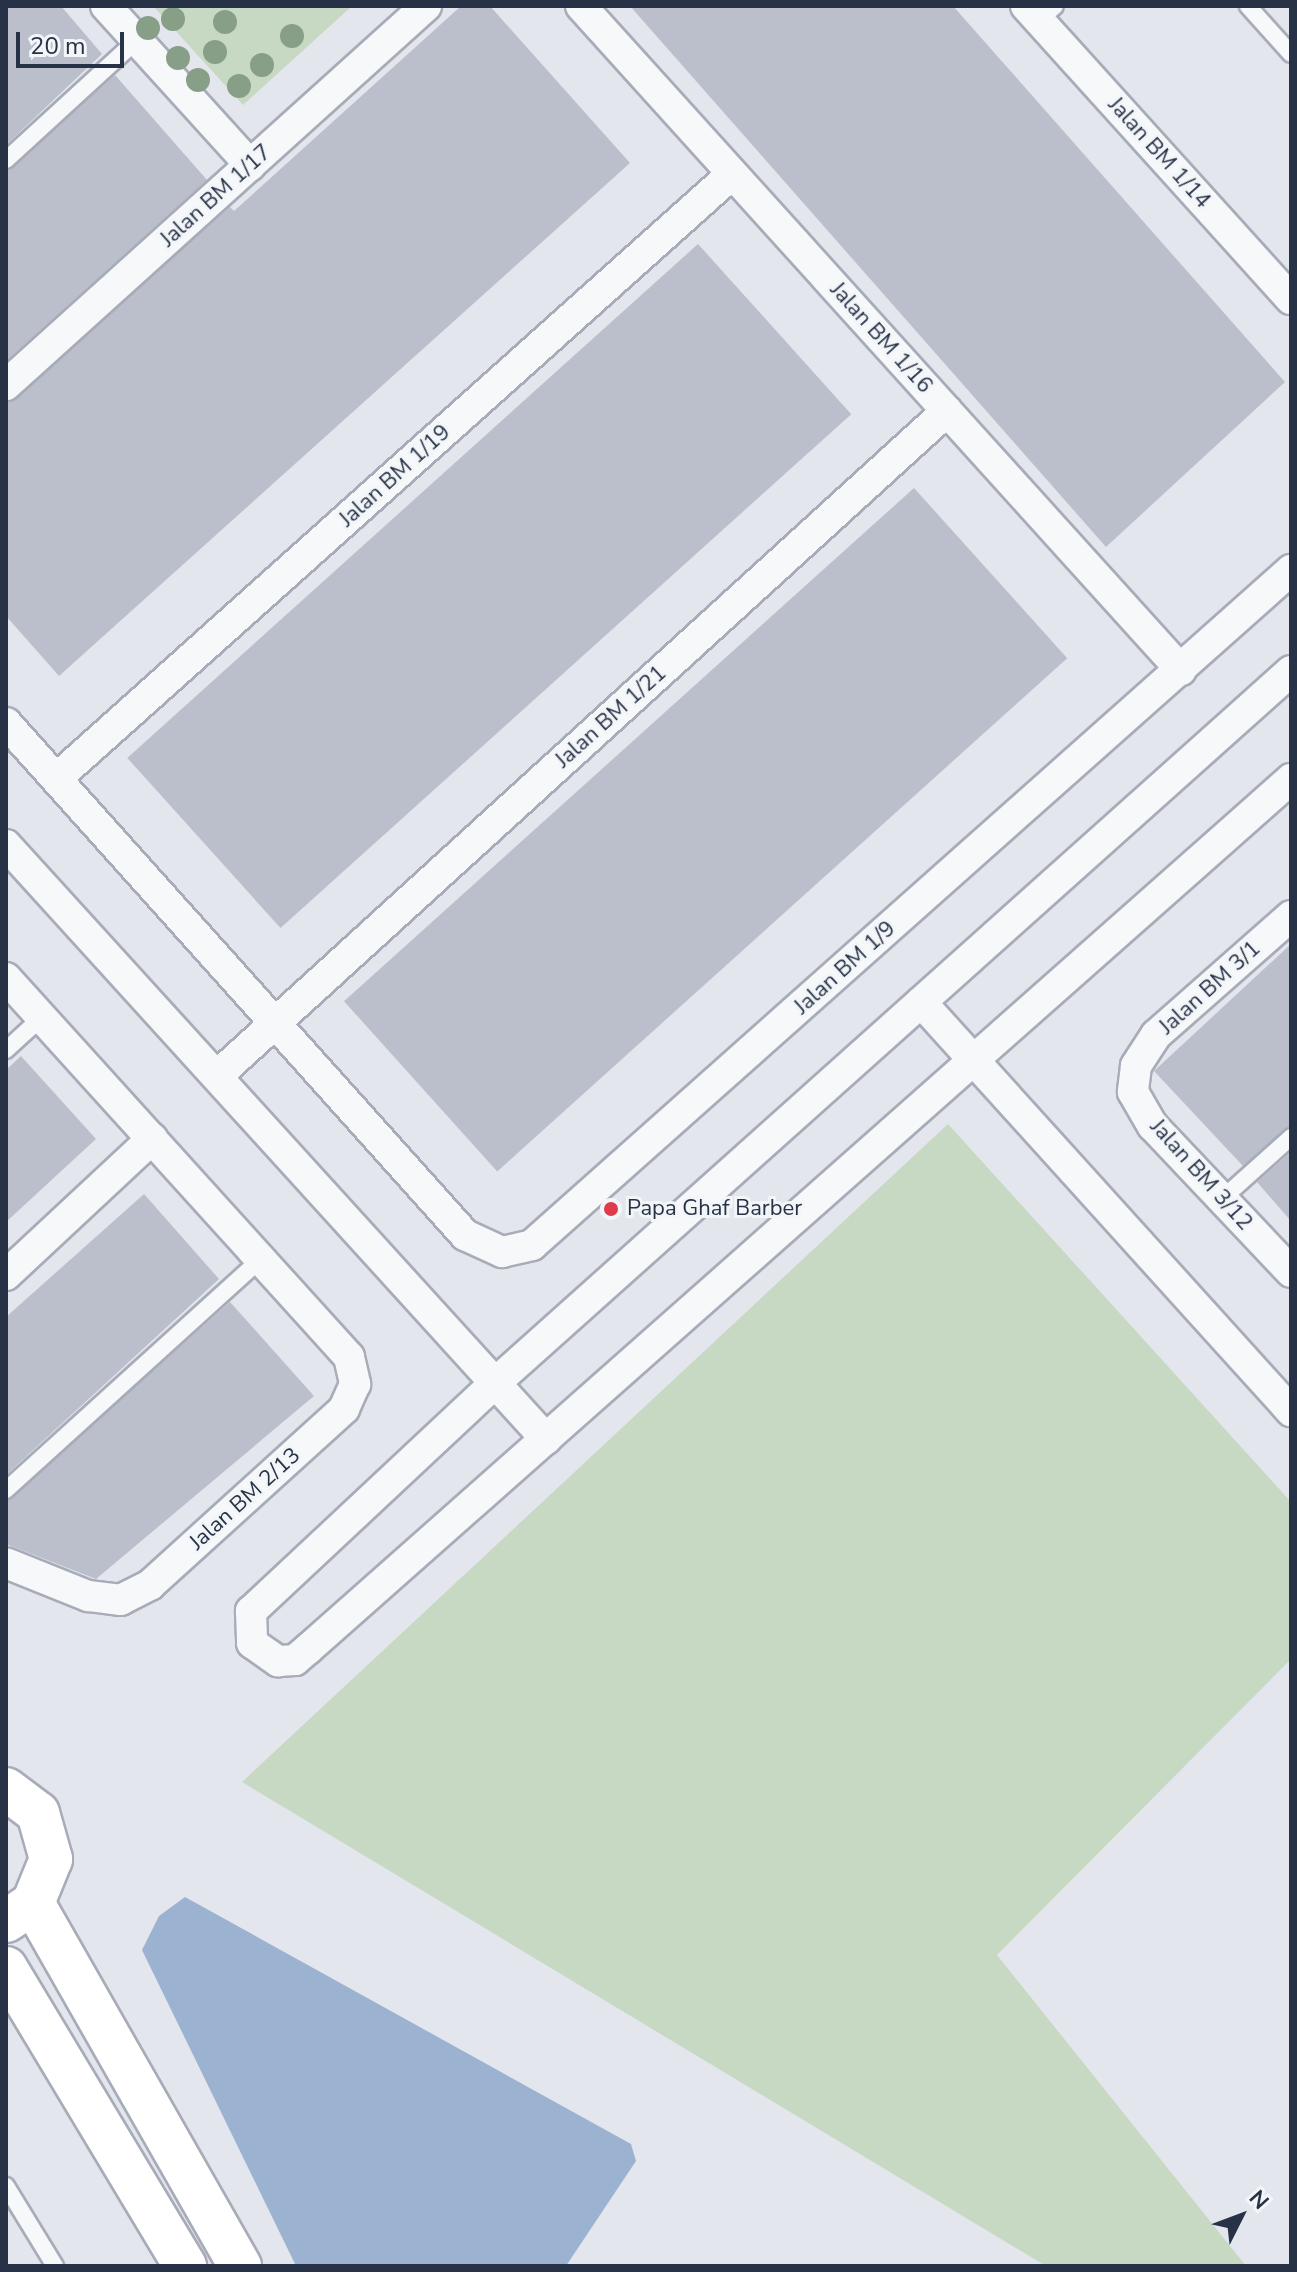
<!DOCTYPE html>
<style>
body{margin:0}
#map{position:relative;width:1297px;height:2272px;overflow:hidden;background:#e3e6ed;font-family:"Nunito Sans",sans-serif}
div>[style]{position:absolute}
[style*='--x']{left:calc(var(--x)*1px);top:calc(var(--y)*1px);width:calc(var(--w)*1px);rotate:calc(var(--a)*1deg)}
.green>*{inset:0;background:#c7d8c3}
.water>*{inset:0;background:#9bb2d0}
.building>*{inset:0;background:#babfcb;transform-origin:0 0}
.roads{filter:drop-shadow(2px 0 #a7acb8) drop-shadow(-2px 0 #a7acb8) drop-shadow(0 2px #a7acb8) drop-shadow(0 -2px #a7acb8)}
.lane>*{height:16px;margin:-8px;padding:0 8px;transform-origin:8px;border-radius:8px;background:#f7f8fa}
.street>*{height:30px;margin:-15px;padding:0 15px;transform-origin:15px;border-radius:15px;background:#f7f8fa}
.secondary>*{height:42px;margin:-21px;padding:0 21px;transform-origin:21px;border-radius:21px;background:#fff}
.trees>*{width:24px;height:24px;margin:-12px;border-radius:50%;background:#879f87}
.dots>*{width:22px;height:22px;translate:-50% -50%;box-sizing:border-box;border:4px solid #f3f6f9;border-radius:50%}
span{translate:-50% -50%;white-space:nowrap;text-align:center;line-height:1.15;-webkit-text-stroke:6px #f3f6f9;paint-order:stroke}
.street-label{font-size:22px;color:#283247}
.poi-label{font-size:22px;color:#283247}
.left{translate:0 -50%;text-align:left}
.frame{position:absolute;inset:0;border:8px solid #283247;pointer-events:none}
.north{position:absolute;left:1201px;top:2176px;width:80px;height:80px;-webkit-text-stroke:6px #f3f6f9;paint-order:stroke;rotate:48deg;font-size:22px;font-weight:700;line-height:32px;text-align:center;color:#283247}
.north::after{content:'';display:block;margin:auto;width:28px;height:36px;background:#283247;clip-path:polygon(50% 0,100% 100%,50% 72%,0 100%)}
.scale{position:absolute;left:16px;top:32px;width:108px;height:36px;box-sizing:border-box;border:4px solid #283247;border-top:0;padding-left:10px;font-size:24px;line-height:28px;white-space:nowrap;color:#283247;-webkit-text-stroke:6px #f3f6f9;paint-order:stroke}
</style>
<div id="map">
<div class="green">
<div style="clip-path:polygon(153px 6px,352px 6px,243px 105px)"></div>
<div style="clip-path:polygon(948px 1124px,1291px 1502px,1291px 1659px,997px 1955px,1246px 2266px,1046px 2266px,242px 1782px)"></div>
</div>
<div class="water">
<div style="clip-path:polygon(185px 1897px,631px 2144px,636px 2161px,566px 2266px,296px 2266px,142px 1950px,159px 1916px)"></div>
</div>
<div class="building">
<div style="clip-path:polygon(6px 6px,61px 6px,102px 54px,6px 145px)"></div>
<div style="clip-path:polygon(461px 6px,490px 6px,630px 163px,59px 676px,6px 616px,6px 403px,230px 207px,234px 211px)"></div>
<div style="clip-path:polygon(630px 6px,953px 6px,1285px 382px,1106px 547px)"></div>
<div style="clip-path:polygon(115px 75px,207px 180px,6px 361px,6px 171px)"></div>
<div style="left:698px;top:244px;width:229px;height:768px;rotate:48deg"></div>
<div style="left:914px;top:488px;width:229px;height:767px;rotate:48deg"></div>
<div style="clip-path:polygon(1291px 944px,1291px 1126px,1243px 1166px,1154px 1071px)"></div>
<div style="clip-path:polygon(21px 1056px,96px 1139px,6px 1222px,6px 1070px)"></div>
<div style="clip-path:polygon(1291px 1152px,1291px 1221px,1257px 1182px)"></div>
<div style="clip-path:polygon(144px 1194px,219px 1279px,6px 1475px,6px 1317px)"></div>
<div style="clip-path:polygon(230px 1302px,314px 1396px,96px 1579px,6px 1544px,6px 1501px)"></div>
</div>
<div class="roads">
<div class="lane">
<div style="--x:1248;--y:6;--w:64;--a:48.1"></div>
<div style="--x:1039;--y:20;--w:21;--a:-41"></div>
<div style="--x:6;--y:160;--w:178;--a:-42.5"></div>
<div style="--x:6;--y:1050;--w:49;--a:-42.5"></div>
<div style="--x:1222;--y:1199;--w:93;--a:-41.9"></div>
<div style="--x:6;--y:1490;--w:343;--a:-42.2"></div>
<div style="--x:6;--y:2186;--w:94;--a:58.5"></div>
</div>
<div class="street">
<div style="--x:106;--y:6;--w:215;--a:47.8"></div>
<div style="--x:581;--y:6;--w:895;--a:47.9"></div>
<div style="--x:1026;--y:6;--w:395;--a:47.9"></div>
<div style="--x:6;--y:385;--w:566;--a:-42.06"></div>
<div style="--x:1291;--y:671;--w:1069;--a:138.18"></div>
<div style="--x:494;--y:1384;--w:333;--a:136.9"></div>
<div style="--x:251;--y:1611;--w:32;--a:88"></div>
<div style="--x:252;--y:1643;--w:32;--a:35"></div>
<div style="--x:278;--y:1661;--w:17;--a:-3"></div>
<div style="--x:295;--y:1660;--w:17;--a:-40"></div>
<div style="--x:308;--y:1649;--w:1313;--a:-41.51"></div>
<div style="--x:6;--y:723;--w:688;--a:48.12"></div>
<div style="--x:465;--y:1235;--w:41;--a:24.7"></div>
<div style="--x:502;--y:1252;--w:31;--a:-13"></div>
<div style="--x:532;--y:1245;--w:1016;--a:-41.65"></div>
<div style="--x:57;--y:778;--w:906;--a:-41.82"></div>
<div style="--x:6;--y:845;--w:803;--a:47.73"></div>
<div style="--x:1291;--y:916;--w:180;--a:138.6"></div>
<div style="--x:1156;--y:1035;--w:37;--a:123"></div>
<div style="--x:1136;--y:1066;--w:26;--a:97"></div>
<div style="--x:1133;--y:1092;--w:39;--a:60"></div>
<div style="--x:1153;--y:1126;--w:201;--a:46.6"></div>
<div style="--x:6;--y:978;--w:511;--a:47.85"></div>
<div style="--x:349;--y:1357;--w:28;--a:77"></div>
<div style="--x:355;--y:1384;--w:27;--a:114"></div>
<div style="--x:344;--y:1409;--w:262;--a:137.8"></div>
<div style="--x:150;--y:1585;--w:33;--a:153"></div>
<div style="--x:121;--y:1600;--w:33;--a:-173"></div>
<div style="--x:88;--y:1596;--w:88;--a:-158.1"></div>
<div style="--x:921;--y:1002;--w:552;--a:47.87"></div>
<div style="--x:218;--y:1075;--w:986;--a:-42.33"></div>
<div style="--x:6;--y:1275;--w:200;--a:-43"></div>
</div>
<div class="secondary">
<div style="--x:6;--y:1789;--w:40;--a:37"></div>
<div style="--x:38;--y:1813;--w:48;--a:74.2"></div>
<div style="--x:51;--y:1859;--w:48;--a:112.2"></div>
<div style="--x:33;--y:1903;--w:32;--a:146"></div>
<div style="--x:33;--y:1903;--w:418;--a:60.3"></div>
<div style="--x:6;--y:1968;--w:348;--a:59"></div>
</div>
</div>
<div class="trees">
<div style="left:173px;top:19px"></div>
<div style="left:225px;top:22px"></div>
<div style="left:148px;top:28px"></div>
<div style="left:292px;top:36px"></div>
<div style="left:215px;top:52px"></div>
<div style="left:178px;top:58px"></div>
<div style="left:262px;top:65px"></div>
<div style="left:198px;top:80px"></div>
<div style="left:239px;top:86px"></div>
</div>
<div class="dots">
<div style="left:611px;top:1209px;background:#de3c4c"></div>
</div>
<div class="street-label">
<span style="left:1159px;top:153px;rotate:48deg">Jalan BM 1/14</span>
<span style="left:216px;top:196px;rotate:-42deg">Jalan BM 1/17</span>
<span style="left:881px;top:338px;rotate:48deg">Jalan BM 1/16</span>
<span style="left:395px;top:476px;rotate:-42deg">Jalan BM 1/19</span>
<span style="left:611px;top:717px;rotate:-42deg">Jalan BM 1/21</span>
<span style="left:845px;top:968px;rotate:-42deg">Jalan BM 1/9</span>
<span style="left:1210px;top:988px;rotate:-42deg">Jalan BM 3/1</span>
<span style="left:1201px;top:1175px;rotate:48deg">Jalan BM 3/12</span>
<span style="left:245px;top:1499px;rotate:-42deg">Jalan BM 2/13</span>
</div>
<div class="poi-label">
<span class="left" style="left:627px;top:1209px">Papa Ghaf Barber</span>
</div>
<div class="frame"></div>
<div class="north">N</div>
<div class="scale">20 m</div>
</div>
